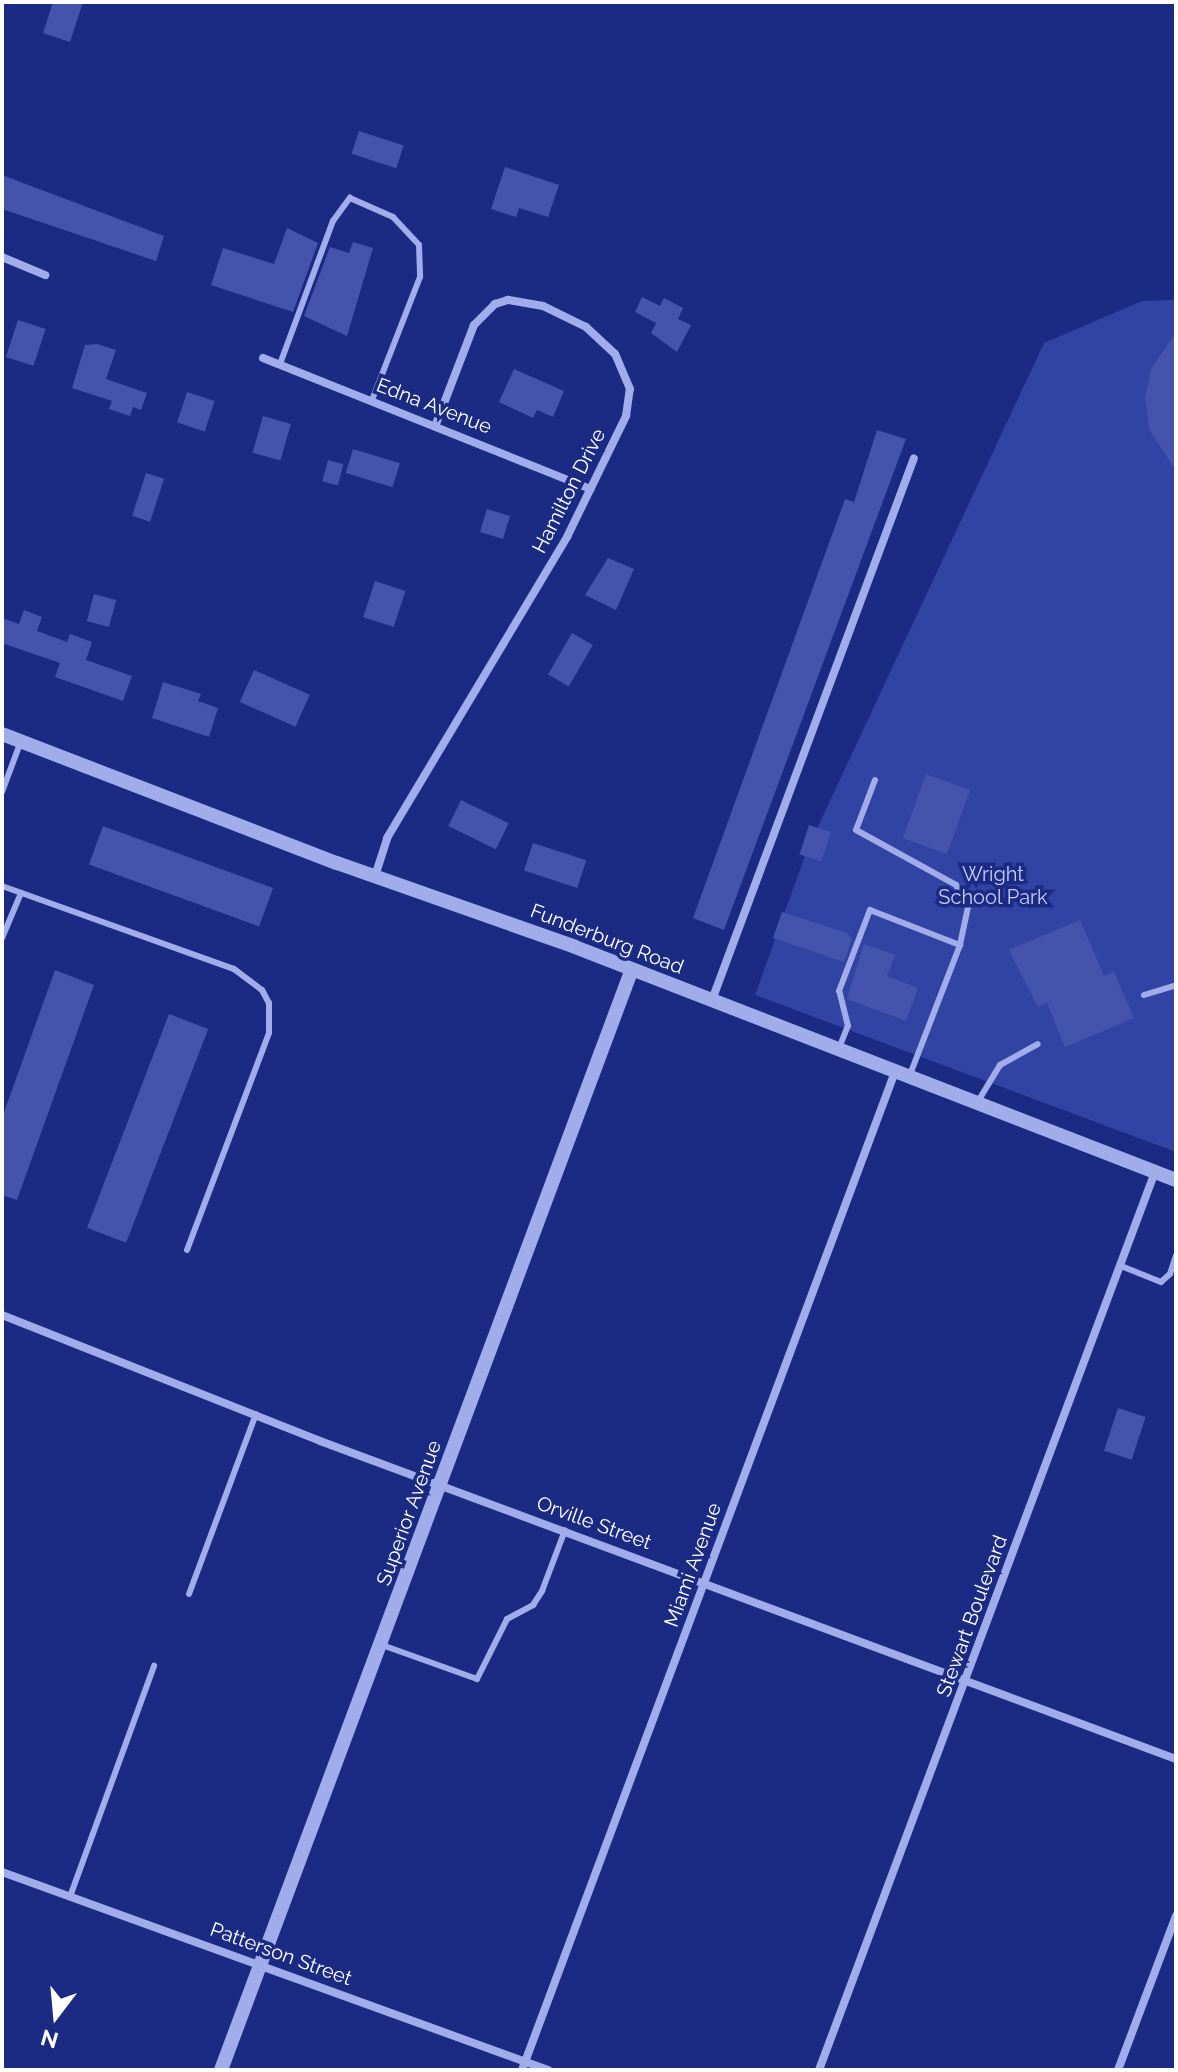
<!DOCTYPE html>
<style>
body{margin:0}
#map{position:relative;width:1178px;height:2072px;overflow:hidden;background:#1b2b84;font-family:Raleway,sans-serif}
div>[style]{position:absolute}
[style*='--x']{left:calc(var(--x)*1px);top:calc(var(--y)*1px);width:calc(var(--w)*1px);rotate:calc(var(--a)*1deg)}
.green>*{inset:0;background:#3144a4}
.building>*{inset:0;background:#4454ad;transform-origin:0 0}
.service>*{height:6px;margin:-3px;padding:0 3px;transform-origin:3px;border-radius:3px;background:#a1adeb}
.minor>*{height:8px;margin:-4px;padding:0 4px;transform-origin:4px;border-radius:4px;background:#a1adeb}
.tertiary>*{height:14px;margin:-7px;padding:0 7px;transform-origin:7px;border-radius:7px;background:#a1adeb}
span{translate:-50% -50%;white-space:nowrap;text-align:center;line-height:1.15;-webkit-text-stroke:7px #1b2b84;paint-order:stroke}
.street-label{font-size:20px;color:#fff}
.park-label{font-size:20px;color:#c5cef8}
.frame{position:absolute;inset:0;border:4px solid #fff;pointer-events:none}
.north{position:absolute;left:16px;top:1976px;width:80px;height:80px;-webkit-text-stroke:6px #1b2b84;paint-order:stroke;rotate:196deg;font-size:22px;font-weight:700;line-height:32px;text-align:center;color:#fff}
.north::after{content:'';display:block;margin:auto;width:28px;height:36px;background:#fff;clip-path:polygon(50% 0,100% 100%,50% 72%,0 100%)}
</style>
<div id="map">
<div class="green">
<div style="clip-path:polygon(1176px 300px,1176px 1152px,755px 995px,807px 850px,1044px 343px,1142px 301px)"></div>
</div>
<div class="building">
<div style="clip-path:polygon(53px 2px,83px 2px,70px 42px,43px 33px)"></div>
<div style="left:359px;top:131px;width:47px;height:24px;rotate:18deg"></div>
<div style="clip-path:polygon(505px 167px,559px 185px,548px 217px,519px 208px,516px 217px,491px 209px)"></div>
<div style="clip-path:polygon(2px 175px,164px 236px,156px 261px,2px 209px)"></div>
<div style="clip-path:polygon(287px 228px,318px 243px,293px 312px,211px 285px,223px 248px,274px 264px)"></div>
<div style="clip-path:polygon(353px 242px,373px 248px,347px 336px,304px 316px,330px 247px,349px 253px)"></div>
<div style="clip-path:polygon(642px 297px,660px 306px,664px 298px,683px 308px,678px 319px,691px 325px,677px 352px,651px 333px,656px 323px,635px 312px)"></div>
<div style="left:18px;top:320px;width:29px;height:39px;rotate:18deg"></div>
<div style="clip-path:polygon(1176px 333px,1176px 471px,1149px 429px,1145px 397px,1152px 367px)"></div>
<div style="clip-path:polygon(97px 344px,116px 350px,106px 379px,147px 393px,141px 410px,133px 407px,130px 416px,109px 409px,112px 401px,72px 388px,85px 345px)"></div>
<div style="clip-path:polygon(514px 369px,564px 391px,553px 417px,537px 410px,533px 418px,499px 402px)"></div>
<div style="left:187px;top:392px;width:29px;height:32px;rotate:18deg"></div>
<div style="left:263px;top:416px;width:29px;height:38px;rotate:16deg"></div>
<div style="clip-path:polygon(877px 430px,906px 439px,724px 930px,693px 918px,845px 499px,854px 502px)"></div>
<div style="left:353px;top:449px;width:49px;height:25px;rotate:17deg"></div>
<div style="left:328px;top:460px;width:16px;height:22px;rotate:15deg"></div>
<div style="left:146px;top:473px;width:19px;height:45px;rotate:18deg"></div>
<div style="left:487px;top:509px;width:24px;height:24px;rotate:17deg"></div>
<div style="clip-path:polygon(608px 558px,634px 569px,616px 610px,585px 595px)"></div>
<div style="left:375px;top:581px;width:32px;height:38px;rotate:18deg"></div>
<div style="left:94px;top:594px;width:23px;height:28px;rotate:15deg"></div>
<div style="clip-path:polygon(24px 610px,42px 617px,37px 631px,67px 642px,70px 634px,92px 642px,86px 660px,132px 676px,123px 701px,55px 677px,60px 663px,2px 643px,2px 618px,19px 624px)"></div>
<div style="left:572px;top:633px;width:24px;height:48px;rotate:30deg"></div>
<div style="left:254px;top:670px;width:61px;height:35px;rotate:24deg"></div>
<div style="clip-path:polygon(163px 682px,201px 694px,198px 701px,218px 708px,209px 737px,152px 718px)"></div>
<div style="left:926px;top:774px;width:47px;height:68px;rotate:20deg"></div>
<div style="left:461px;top:800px;width:53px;height:29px;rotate:26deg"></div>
<div style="left:809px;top:825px;width:23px;height:31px;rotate:18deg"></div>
<div style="left:103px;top:826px;width:181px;height:41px;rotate:20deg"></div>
<div style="left:533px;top:843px;width:56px;height:29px;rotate:18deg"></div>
<div style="clip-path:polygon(782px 912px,847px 933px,852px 939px,844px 962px,773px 938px)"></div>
<div style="clip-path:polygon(1080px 920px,1104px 976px,1114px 972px,1134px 1018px,1065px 1047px,1047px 1003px,1038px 1007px,1009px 950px)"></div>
<div style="clip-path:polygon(864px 944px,895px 955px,887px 976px,918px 988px,906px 1021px,847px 999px)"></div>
<div style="clip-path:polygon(55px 970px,94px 985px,17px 1200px,2px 1195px,2px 1118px)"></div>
<div style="left:169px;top:1014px;width:42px;height:229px;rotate:21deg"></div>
<div style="left:1118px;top:1408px;width:29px;height:45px;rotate:18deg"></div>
</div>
<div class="service">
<div style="--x:280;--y:364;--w:153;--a:-69.7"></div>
<div style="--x:333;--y:221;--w:29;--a:-54"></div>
<div style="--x:350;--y:198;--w:47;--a:23.8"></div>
<div style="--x:393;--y:217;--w:38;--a:47"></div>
<div style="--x:419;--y:245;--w:32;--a:88"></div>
<div style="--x:420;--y:277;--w:132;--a:111.3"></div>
<div style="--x:875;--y:780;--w:53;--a:110.8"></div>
<div style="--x:856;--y:830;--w:114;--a:28.8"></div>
<div style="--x:956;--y:885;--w:25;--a:61"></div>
<div style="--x:968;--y:907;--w:39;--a:102"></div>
<div style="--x:960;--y:945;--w:142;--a:111.1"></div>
<div style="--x:2;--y:792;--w:54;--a:-69.6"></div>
<div style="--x:2;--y:886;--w:246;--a:19.7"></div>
<div style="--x:234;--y:969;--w:35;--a:37"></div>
<div style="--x:262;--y:990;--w:15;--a:62"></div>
<div style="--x:269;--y:1003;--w:30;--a:90"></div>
<div style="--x:269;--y:1033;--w:232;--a:110.7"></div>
<div style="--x:2;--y:938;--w:49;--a:-67.1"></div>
<div style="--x:1144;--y:995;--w:34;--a:-17"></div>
<div style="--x:839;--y:1048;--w:24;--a:-68"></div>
<div style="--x:848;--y:1026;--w:36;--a:-104"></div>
<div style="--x:839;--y:991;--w:87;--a:-69.1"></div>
<div style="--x:870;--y:910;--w:97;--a:21.3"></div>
<div style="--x:977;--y:1103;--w:44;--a:-58.8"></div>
<div style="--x:1000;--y:1065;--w:43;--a:-28.9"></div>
<div style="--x:1121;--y:1266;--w:43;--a:21.8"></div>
<div style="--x:1161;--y:1282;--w:12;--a:-42"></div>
<div style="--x:1170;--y:1274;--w:19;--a:-72"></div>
<div style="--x:189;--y:1594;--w:192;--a:-69.6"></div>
<div style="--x:382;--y:1645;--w:101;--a:19.7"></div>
<div style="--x:477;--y:1679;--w:67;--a:-63.4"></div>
<div style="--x:507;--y:1619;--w:30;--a:-28"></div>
<div style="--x:533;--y:1605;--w:17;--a:-57"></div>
<div style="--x:542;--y:1591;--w:65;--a:-69.3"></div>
<div style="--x:71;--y:1894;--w:243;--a:-70"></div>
</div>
<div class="minor">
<div style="--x:2;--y:257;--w:47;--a:22.7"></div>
<div style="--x:263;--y:358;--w:353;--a:21.8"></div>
<div style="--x:375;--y:876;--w:40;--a:-72"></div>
<div style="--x:387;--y:838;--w:351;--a:-59.1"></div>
<div style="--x:567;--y:537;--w:135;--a:-64"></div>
<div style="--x:626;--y:416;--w:27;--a:-82"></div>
<div style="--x:630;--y:389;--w:38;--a:-113"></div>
<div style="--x:615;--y:354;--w:40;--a:-137"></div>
<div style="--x:586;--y:327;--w:48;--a:-154"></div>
<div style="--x:543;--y:306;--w:36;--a:-170"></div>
<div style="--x:508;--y:300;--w:14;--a:163"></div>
<div style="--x:495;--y:304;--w:30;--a:135"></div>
<div style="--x:474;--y:325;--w:106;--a:111"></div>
<div style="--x:712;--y:1000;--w:578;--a:-69.56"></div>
<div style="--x:2;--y:1315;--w:342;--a:21.6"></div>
<div style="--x:320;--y:1441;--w:913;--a:20.38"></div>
<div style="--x:2;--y:1872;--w:581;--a:19.93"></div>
<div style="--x:522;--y:2070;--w:1065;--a:-69.51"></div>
<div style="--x:819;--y:2070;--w:959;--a:-69.49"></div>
<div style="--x:1118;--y:2070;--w:165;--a:-69.4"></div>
</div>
<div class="tertiary">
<div style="--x:2;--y:734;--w:359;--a:21.1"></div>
<div style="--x:337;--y:863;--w:252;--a:19.4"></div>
<div style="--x:575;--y:947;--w:645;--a:21.19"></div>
<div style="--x:221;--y:2070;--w:1175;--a:-69.53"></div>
</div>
<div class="street-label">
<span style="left:434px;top:406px;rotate:21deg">Edna Avenue</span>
<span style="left:569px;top:491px;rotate:-63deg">Hamilton Drive</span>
<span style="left:607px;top:939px;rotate:21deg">Funderburg Road</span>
<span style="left:409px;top:1513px;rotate:-70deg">Superior Avenue</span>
<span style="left:594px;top:1523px;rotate:20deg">Orville Street</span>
<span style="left:693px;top:1565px;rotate:-70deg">Miami Avenue</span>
<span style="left:972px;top:1616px;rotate:-70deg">Stewart Boulevard</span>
<span style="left:281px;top:1954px;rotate:20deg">Patterson Street</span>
</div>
<div class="park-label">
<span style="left:993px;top:886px">Wright<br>School Park</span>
</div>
<div class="frame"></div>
<div class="north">N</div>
</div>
